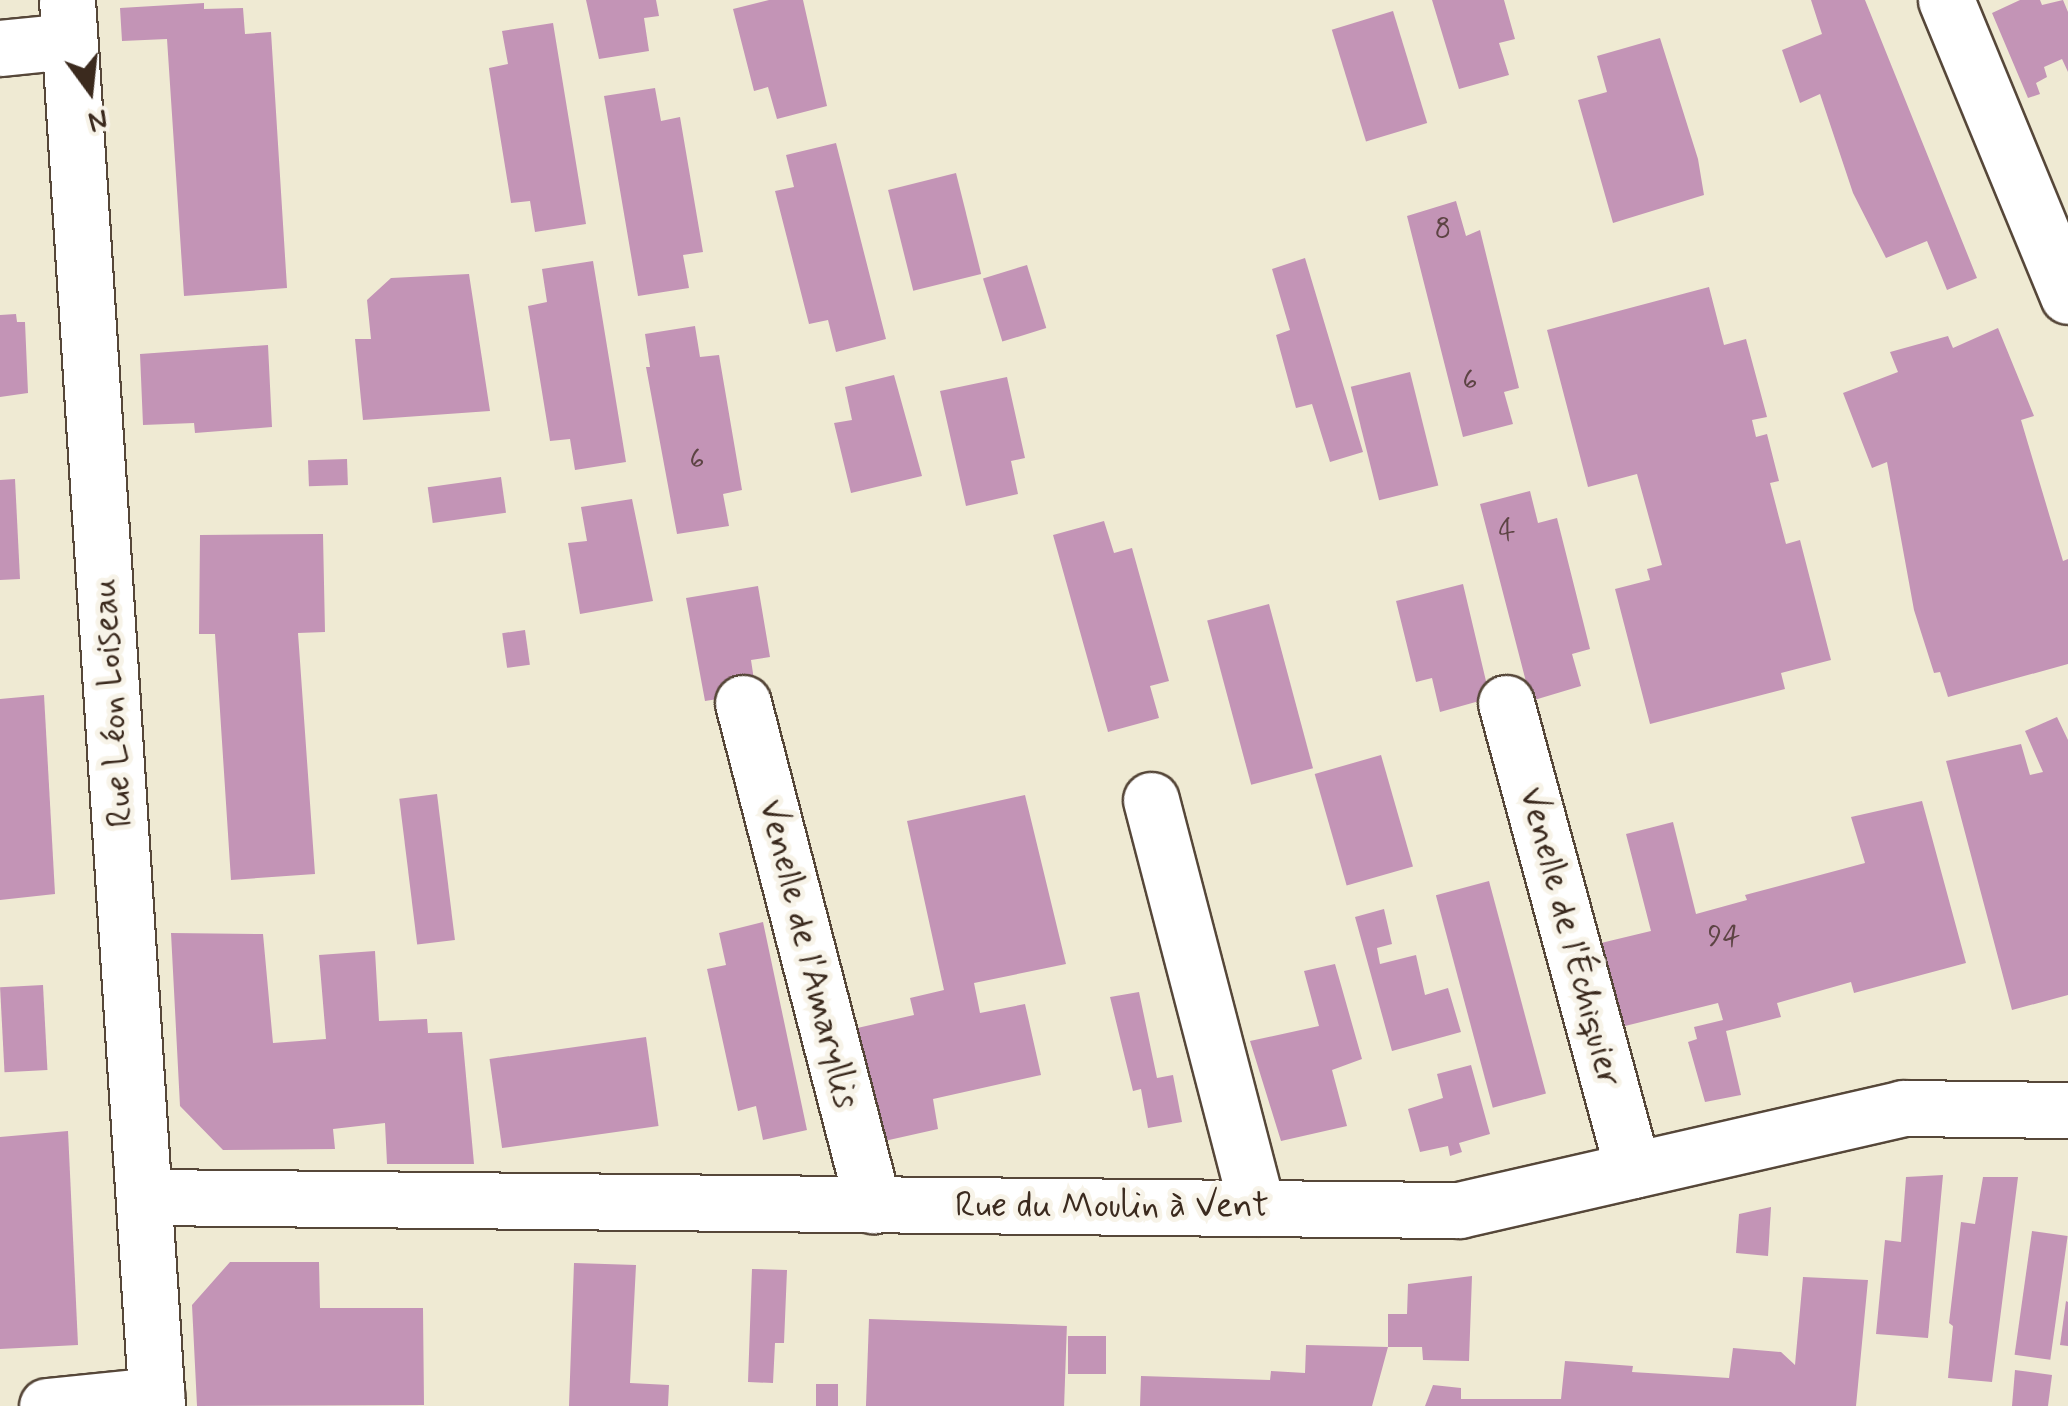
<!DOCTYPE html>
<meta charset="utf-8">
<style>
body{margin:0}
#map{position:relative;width:2068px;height:1406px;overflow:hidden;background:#efead3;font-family:Mynerve,sans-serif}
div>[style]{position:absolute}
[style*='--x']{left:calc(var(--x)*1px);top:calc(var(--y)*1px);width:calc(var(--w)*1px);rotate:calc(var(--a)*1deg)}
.building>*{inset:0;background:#c394b6;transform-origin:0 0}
.roads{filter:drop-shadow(2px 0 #564739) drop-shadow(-2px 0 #564739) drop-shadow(0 2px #564739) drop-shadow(0 -2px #564739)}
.minor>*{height:55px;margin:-27.5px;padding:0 27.5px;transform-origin:27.5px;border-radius:27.5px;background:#fff}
span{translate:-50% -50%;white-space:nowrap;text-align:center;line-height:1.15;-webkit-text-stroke:10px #f7f3e8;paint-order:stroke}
.number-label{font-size:30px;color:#5d4444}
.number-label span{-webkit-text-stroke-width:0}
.street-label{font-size:35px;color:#3b2a1e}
.north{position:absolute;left:40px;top:40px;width:100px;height:100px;-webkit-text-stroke:8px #f7f3e8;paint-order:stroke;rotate:165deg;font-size:28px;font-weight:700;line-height:40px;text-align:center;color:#3b2a1e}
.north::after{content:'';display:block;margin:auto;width:35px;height:45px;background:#3b2a1e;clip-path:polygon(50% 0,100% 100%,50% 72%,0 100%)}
</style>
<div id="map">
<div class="building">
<div style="clip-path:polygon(586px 0,656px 0,659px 16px,644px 18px,649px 51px,599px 59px)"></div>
<div style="clip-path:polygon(769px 0,803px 0,827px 106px,777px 119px,768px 87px,754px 91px,733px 9px)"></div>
<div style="clip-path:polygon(1432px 0,1504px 0,1515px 39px,1499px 43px,1509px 75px,1459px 89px)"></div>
<div style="clip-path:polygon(1811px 0,1865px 0,1977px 278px,1947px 290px,1927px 241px,1886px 258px,1853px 193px,1820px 94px,1800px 103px,1782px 50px,1822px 34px)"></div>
<div style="clip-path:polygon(2020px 0,2040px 0,2042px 5px,2063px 0,2068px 12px,2068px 72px,2062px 59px,2044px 67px,2047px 77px,2036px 83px,2040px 94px,2028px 98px,1992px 13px)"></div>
<div style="clip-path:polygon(204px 3px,204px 9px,243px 8px,245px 34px,271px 32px,287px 288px,184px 296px,167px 39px,122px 41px,120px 8px)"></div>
<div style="left:1393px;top:11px;width:117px;height:64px;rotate:73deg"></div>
<div style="clip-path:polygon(553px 23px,586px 224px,535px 232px,530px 201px,511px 203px,489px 68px,508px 64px,502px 31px)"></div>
<div style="clip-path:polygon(1660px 38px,1698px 159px,1704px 195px,1613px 223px,1578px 100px,1607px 92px,1597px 56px)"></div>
<div style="clip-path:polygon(655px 88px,661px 121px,680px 117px,703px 252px,683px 255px,689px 288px,638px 296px,604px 96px)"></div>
<div style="clip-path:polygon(836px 143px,886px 339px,836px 352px,828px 320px,809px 324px,775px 191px,794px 187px,786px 155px)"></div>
<div style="left:956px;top:173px;width:104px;height:70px;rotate:76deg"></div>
<div style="clip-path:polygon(1456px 201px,1466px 236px,1480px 230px,1519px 388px,1504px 392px,1513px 424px,1463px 437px,1407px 216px)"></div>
<div style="clip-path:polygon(1305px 258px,1363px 452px,1330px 462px,1312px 404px,1296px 408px,1276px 335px,1290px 330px,1272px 269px)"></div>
<div style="clip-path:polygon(593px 261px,626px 462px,575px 470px,570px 439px,550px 441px,528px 306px,547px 302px,542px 269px)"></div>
<div style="left:1027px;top:265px;width:66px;height:46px;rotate:73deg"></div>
<div style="clip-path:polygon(469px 274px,490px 411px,363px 420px,355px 339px,371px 339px,367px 300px,391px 278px)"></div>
<div style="clip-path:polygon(1709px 287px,1724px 345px,1746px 339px,1767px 417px,1752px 420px,1756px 437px,1767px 434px,1779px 481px,1770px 483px,1786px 544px,1800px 540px,1831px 660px,1781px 673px,1785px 689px,1650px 724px,1615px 589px,1650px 580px,1647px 569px,1662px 565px,1637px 474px,1588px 487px,1547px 330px)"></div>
<div style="clip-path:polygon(16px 314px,17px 322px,25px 322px,28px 393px,0 397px,0 315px)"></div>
<div style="clip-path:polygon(695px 326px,700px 357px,719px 355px,742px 490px,723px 494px,729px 526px,677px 534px,646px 367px,650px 367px,645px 334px)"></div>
<div style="clip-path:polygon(1998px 328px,2034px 416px,2021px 420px,2063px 561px,2068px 559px,2068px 664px,1948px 697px,1940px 672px,1934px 673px,1914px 610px,1887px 462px,1872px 468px,1843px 393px,1898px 372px,1890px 352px,1948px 336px,1953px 348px)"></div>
<div style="clip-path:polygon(268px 345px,272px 427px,195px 433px,194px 423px,143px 425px,140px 354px)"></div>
<div style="left:1410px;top:372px;width:117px;height:61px;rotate:76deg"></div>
<div style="clip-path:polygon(894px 375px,922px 476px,851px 493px,834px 423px,852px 420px,845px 387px)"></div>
<div style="clip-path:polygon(1007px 377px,1025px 458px,1011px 461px,1018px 494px,966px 506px,940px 391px)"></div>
<div style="left:347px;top:459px;width:26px;height:39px;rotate:88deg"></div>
<div style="left:501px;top:477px;width:36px;height:74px;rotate:82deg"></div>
<div style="clip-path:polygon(15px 479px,20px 579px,0 580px,0 480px)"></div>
<div style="clip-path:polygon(1530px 491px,1538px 523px,1557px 518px,1590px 649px,1572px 654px,1581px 686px,1531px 701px,1480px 504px)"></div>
<div style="clip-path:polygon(632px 499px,653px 601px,580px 614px,568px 543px,587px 541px,581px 507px)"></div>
<div style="clip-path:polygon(1104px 521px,1114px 553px,1132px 548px,1169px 681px,1150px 686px,1159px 718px,1108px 732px,1053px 535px)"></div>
<div style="clip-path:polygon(323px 534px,325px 632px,298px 633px,315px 874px,231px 880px,215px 634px,199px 634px,200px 535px)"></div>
<div style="clip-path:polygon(1463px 584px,1490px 698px,1440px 712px,1432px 678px,1416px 682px,1396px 601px)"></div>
<div style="clip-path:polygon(758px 586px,770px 657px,751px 660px,756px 693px,705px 701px,686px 598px)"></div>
<div style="left:1269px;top:604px;width:170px;height:64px;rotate:75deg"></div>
<div style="left:525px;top:630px;width:35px;height:23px;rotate:82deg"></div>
<div style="clip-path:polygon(44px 695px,55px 894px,0 900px,0 699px)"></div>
<div style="clip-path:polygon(2057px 717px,2068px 740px,2068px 995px,2012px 1010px,1946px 761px,2021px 744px,2030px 775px,2043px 772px,2025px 731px)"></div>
<div style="left:1381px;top:755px;width:116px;height:69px;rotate:74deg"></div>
<div style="left:437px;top:794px;width:147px;height:38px;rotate:83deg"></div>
<div style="clip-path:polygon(1025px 795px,1066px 964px,974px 983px,980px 1013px,1025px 1004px,1041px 1075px,933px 1099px,938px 1129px,880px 1142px,853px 1029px,914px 1015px,910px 998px,944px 990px,907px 821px)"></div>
<div style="clip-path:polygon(1922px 801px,1966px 963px,1854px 993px,1851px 982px,1777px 1003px,1781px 1017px,1726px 1031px,1741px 1095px,1705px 1102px,1688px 1042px,1697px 1039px,1694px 1027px,1723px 1020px,1718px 1003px,1625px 1026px,1601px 943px,1651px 931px,1626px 834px,1673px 822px,1696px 914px,1747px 900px,1745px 895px,1865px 863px,1851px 817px)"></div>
<div style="left:1489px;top:881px;width:220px;height:55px;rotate:75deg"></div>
<div style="clip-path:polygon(1384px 909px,1392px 944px,1377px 948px,1380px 964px,1416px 955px,1425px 995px,1448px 988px,1461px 1032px,1392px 1051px,1355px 917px)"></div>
<div style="clip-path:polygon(763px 922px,807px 1130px,763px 1140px,756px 1106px,738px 1111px,707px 969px,726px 965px,719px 933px)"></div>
<div style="clip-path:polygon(171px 933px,263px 934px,273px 1043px,326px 1039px,319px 955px,375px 951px,379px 1021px,427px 1019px,428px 1033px,462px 1032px,474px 1164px,387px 1164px,385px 1123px,333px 1129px,335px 1149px,223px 1150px,180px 1106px)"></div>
<div style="clip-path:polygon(1335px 964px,1362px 1059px,1332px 1070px,1347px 1126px,1281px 1141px,1250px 1041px,1319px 1026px,1304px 971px)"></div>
<div style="left:43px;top:985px;width:85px;height:43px;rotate:87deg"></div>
<div style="clip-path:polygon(1139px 992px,1157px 1078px,1173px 1075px,1182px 1122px,1148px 1128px,1141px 1089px,1133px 1091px,1110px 997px)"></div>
<div style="left:646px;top:1037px;width:90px;height:158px;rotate:82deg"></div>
<div style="clip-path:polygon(1471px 1065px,1490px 1134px,1459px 1143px,1462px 1152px,1450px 1156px,1448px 1146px,1420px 1152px,1408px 1109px,1443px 1098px,1437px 1074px)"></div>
<div style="clip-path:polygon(68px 1131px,78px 1345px,0 1349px,0 1137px)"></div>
<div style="clip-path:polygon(1943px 1175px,1928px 1338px,1876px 1334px,1885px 1240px,1901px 1242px,1906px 1177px)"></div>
<div style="clip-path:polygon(1983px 1177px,2018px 1177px,1992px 1382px,1948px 1378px,1953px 1326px,1949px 1323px,1961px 1222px,1975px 1224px)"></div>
<div style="clip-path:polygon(1771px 1207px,1768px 1256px,1736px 1253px,1739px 1214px)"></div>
<div style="left:2032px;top:1231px;width:36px;height:125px;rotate:8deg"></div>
<div style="clip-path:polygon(230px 1262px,319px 1262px,320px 1308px,423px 1308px,424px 1405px,197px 1406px,192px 1305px)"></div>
<div style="clip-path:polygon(574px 1263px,636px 1265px,630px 1383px,669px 1385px,668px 1406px,569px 1406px)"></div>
<div style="clip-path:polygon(752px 1269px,787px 1270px,784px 1343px,775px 1343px,773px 1383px,748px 1382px)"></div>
<div style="clip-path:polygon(1472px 1276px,1469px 1361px,1423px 1360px,1422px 1347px,1388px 1347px,1372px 1406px,1140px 1406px,1141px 1376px,1270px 1380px,1271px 1371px,1305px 1373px,1306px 1345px,1388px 1347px,1388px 1314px,1407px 1314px,1408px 1284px)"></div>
<div style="clip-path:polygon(1803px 1277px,1868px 1280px,1856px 1406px,1425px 1406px,1433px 1385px,1461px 1388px,1461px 1399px,1561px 1399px,1565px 1361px,1633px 1366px,1632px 1372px,1729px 1378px,1733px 1348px,1781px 1352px,1795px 1365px)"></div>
<div style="clip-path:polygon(2066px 1301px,2068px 1302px,2068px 1346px,2060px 1345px)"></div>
<div style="left:869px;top:1319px;width:198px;height:87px;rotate:2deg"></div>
<div style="left:1068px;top:1336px;width:38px;height:38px"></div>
<div style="clip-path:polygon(2015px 1370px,2052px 1375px,2048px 1406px,2012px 1406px)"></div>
<div style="left:816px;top:1384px;width:22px;height:22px"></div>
</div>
<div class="roads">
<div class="minor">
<div style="--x:67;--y:0;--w:1409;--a:86.34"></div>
<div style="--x:1946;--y:0;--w:320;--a:67.6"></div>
<div style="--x:0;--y:48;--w:69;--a:-5.8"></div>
<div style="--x:743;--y:703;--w:519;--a:75.48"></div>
<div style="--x:1506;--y:703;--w:484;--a:74.8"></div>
<div style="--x:1151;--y:800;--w:421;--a:75.4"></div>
<div style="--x:145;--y:1197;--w:1314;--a:0.57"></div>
<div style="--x:1459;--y:1210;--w:456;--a:-12.9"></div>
<div style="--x:1903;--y:1108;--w:165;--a:0.7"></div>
<div style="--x:47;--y:1406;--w:110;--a:-5.8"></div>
</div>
</div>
<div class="number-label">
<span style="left:1443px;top:229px">8</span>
<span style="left:1470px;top:381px">6</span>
<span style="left:697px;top:460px">6</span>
<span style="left:1507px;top:531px">4</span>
<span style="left:1724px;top:937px">94</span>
</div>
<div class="street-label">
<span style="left:113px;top:703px;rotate:-94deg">Rue Léon Loiseau</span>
<span style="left:1570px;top:937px;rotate:75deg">Venelle de l'Échiquier</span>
<span style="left:808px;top:954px;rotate:76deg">Venelle de l'Amaryllis</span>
<span style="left:1112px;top:1206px">Rue du Moulin à Vent</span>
</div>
<div class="north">N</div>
</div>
